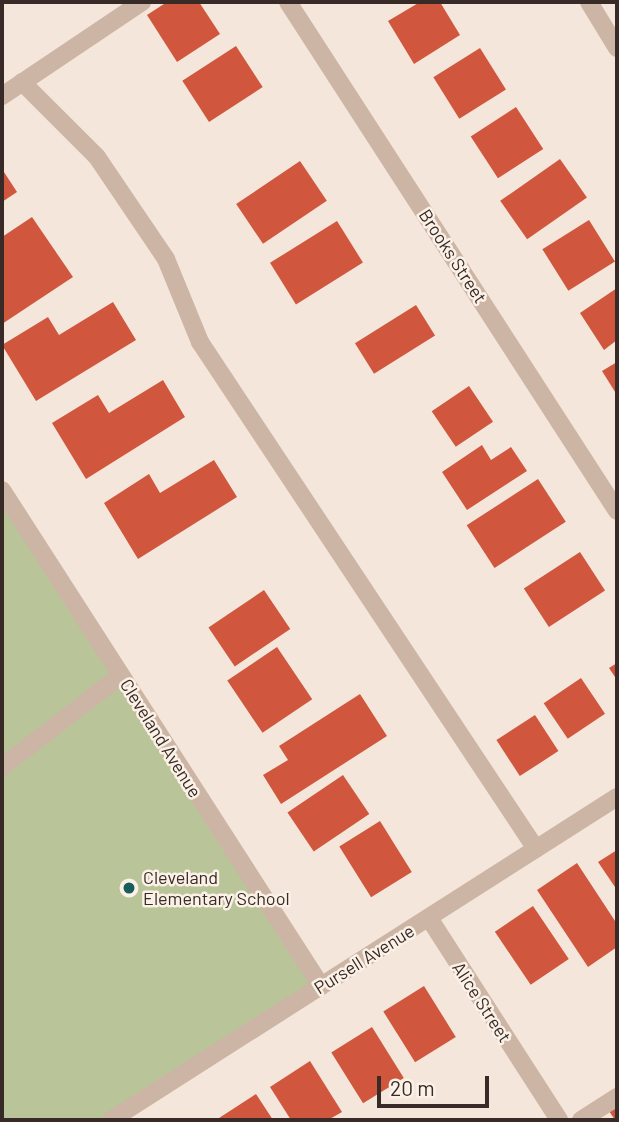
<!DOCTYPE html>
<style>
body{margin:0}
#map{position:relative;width:619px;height:1122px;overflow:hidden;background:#f4e6db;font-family:Barlow,sans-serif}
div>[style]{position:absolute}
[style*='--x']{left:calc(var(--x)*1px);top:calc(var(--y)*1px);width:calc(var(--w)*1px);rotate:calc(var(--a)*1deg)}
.green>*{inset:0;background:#b9c499}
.building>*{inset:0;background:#d0573d;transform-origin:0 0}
.minor>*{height:18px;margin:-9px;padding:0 9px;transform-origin:9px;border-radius:9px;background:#cdb5a5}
.dots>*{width:19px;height:19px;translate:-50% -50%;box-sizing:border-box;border:4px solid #fbf1e7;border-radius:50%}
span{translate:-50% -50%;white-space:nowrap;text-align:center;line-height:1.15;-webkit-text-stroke:5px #fbf1e7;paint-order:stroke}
.street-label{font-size:18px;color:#382b27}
.poi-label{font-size:18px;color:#382b27}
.left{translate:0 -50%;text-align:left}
.frame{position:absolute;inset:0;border:4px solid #382b27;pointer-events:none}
.scale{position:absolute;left:377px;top:1076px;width:112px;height:32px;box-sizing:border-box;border:4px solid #382b27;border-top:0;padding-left:9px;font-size:21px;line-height:24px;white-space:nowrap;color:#382b27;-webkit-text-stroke:5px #fbf1e7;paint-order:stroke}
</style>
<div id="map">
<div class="green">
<div style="clip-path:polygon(2px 490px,321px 986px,111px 1120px,2px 1120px)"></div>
</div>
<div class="building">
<div style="clip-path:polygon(167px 2px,199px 2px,220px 34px,177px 62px,147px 15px)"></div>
<div style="clip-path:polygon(420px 2px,440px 2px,460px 35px,414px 64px,388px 21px)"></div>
<div style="left:236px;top:46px;width:49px;height:64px;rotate:57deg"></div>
<div style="left:480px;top:48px;width:49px;height:55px;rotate:58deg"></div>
<div style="left:516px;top:107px;width:50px;height:54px;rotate:57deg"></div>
<div style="left:560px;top:159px;width:47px;height:73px;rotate:55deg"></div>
<div style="left:300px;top:161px;width:48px;height:77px;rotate:56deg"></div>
<div style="clip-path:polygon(2px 169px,17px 192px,2px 202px)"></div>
<div style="clip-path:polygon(32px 217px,73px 277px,2px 324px,2px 237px)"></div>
<div style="left:589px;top:220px;width:49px;height:55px;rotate:58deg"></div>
<div style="left:337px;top:221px;width:49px;height:79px;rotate:58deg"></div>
<div style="clip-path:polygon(617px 288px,617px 340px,604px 350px,580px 313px)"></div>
<div style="clip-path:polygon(113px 302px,136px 340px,36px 401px,2px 345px,48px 317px,59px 335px)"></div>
<div style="left:416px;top:305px;width:36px;height:72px;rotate:58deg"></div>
<div style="clip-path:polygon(617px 362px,617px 395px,602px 371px)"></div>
<div style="clip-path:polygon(163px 380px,185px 417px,86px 479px,52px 423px,98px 395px,109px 413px)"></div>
<div style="left:469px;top:386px;width:43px;height:45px;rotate:56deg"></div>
<div style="clip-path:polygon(482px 445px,491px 460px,511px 447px,527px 471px,467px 510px,442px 472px)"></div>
<div style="clip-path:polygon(214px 460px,237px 497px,138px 559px,104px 503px,149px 474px,160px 493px)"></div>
<div style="left:538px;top:479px;width:51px;height:85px;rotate:57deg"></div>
<div style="left:580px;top:552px;width:46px;height:67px;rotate:57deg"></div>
<div style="left:264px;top:590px;width:47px;height:67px;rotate:56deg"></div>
<div style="left:277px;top:647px;width:63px;height:60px;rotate:56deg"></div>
<div style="clip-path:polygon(617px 663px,617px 680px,609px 668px)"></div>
<div style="left:581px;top:678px;width:43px;height:45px;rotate:56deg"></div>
<div style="clip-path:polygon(360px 694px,387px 736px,281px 804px,263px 775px,288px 760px,279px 746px)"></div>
<div style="left:535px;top:715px;width:43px;height:46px;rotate:57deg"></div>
<div style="left:343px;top:775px;width:47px;height:67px;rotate:56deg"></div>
<div style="left:380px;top:821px;width:60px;height:48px;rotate:58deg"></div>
<div style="clip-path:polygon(617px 850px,617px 890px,598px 862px)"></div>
<div style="clip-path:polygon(577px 863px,617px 924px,617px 947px,588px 967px,537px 890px)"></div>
<div style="left:533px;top:906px;width:64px;height:46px;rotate:56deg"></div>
<div style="left:424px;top:986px;width:60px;height:48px;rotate:58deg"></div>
<div style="left:372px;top:1027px;width:60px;height:48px;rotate:58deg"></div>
<div style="clip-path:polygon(310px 1061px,342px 1112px,328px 1120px,291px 1120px,270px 1087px)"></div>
<div style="clip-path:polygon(256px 1094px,273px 1120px,216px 1120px)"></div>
<div style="clip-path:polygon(617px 1106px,617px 1120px,615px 1120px,609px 1111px)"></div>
</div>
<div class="minor">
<div style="--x:288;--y:2;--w:606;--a:57.12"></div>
<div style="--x:589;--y:2;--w:54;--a:58.7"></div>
<div style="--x:22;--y:82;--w:106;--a:45"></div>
<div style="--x:97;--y:157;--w:123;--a:55.9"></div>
<div style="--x:166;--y:259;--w:90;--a:67.7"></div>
<div style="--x:200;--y:342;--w:608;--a:56.47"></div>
<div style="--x:2;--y:96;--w:169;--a:-33.9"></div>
<div style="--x:2;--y:490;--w:590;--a:57.25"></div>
<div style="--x:2;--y:767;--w:150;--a:-37.7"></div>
<div style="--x:429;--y:918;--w:240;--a:57.2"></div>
<div style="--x:111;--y:1120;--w:600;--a:-32.55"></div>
<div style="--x:581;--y:1120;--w:43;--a:-32.6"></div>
</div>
<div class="dots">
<div style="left:129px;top:888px;background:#195d5d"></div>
</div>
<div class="street-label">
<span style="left:453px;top:256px;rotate:57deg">Brooks Street</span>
<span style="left:161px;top:738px;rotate:58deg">Cleveland Avenue</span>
<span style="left:364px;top:959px;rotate:-32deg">Pursell Avenue</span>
<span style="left:482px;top:1002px;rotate:57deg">Alice Street</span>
</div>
<div class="poi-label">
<span class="left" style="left:143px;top:888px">Cleveland<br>Elementary School</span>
</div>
<div class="frame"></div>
<div class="scale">20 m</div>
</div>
